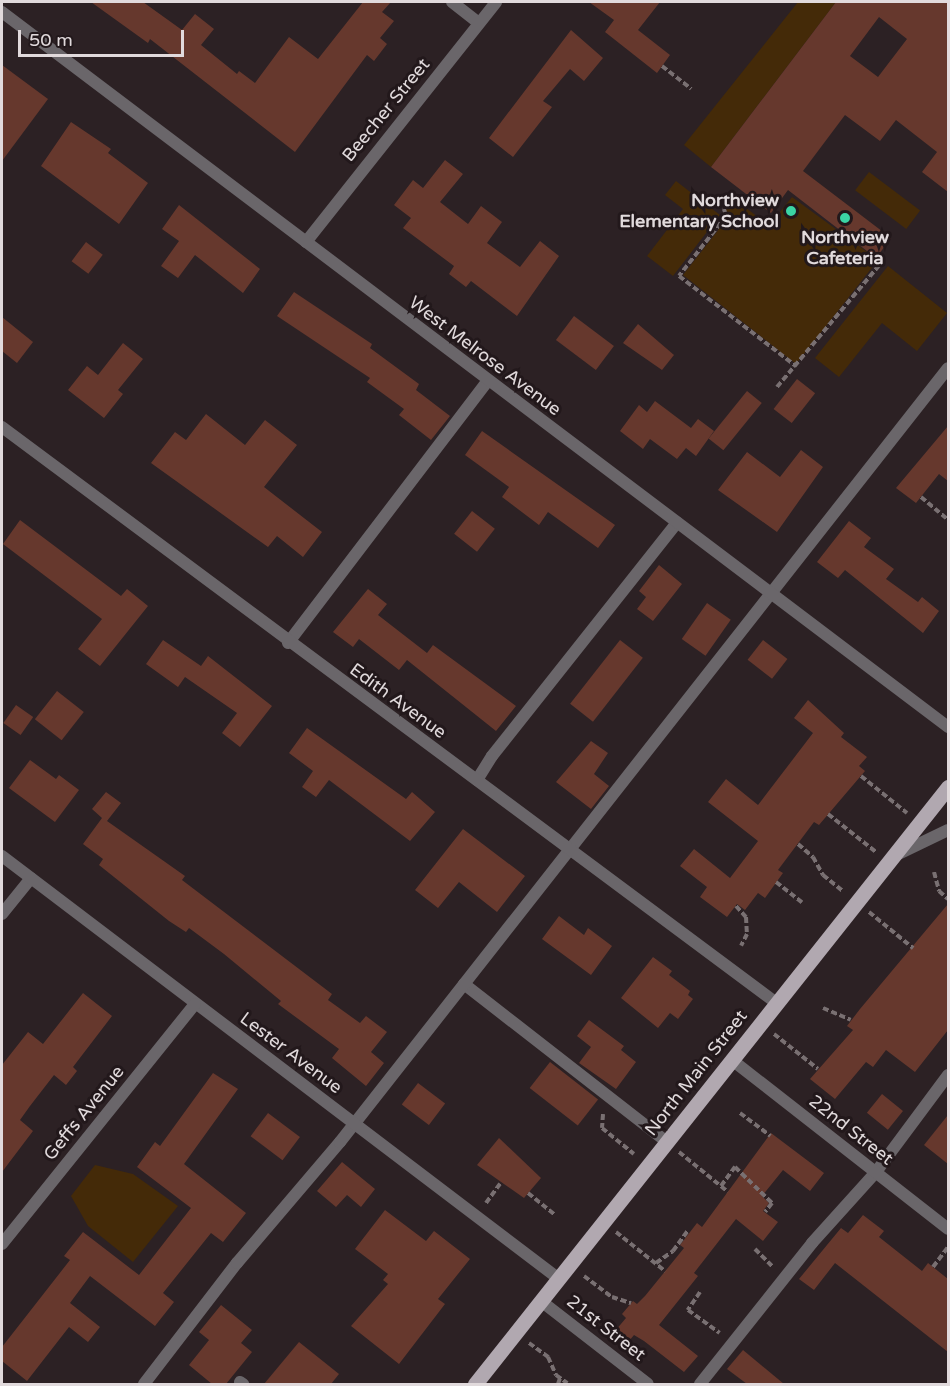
<!DOCTYPE html>
<style>
body{margin:0}
#map{position:relative;width:950px;height:1386px;overflow:hidden;background:#2c2124;font-family:"Varela Round",sans-serif}
div>[style]{position:absolute}
[style*='--x']{left:calc(var(--x)*1px);top:calc(var(--y)*1px);width:calc(var(--w)*1px);rotate:calc(var(--a)*1deg)}
.green>*{inset:0;background:#442a08;transform-origin:0 0}
.building>*{inset:0;background:#66382d;transform-origin:0 0}
.path>*{height:4px;margin-top:-2px;transform-origin:0;background:repeating-linear-gradient(90deg,#797072 0 6px,transparent 0 9px)}
.service>*{height:12px;margin:-6px;padding:0 6px;transform-origin:6px;border-radius:6px;background:#6a666a}
.minor>*{height:12px;margin:-6px;padding:0 6px;transform-origin:6px;border-radius:6px;background:#6a666a}
.tertiary>*{height:12px;margin:-6px;padding:0 6px;transform-origin:6px;border-radius:6px;background:#6a666a}
.primary>*{height:15px;margin:-7.5px;padding:0 7.5px;transform-origin:7.5px;border-radius:7.5px;background:#b1a8b0}
.dots>*{width:16px;height:16px;translate:-50% -50%;box-sizing:border-box;border:3px solid #22181b;border-radius:50%}
span{translate:-50% -50%;white-space:nowrap;text-align:center;line-height:1.15;-webkit-text-stroke:6px #22181b;paint-order:stroke}
.street-label{font-size:18px;color:#e1dadc}
.poi-label{font-size:18px;color:#e1dadc;font-weight:700}
.right{translate:-100% -50%;text-align:right}
.frame{position:absolute;inset:0;border:3px solid #e1dadc;pointer-events:none}
.scale{position:absolute;left:18px;top:30px;width:166px;height:27px;box-sizing:border-box;border:3px solid #e1dadc;border-top:0;padding-left:8px;font-size:18px;line-height:21px;white-space:nowrap;color:#e1dadc;-webkit-text-stroke:4px #22181b;paint-order:stroke}
</style>
<div id="map">
<div class="green">
<div style="clip-path:polygon(798px 2px,836px 2px,711px 167px,684px 145px)"></div>
<div style="left:869px;top:172px;width:64px;height:23px;rotate:37deg"></div>
<div style="clip-path:polygon(676px 181px,720px 215px,673px 276px,647px 256px,683px 209px,665px 195px)"></div>
<div style="clip-path:polygon(792px 197px,878px 260px,796px 364px,683px 275px,730px 215px,725px 210px,734px 199px,762px 220px,775px 218px)"></div>
<div style="clip-path:polygon(888px 266px,947px 313px,917px 351px,882px 323px,839px 377px,815px 358px)"></div>
<div style="clip-path:polygon(95px 1165px,133px 1174px,178px 1206px,133px 1262px,88px 1226px,71px 1196px)"></div>
</div>
<div class="building">
<div style="clip-path:polygon(91px 2px,143px 2px,182px 30px,195px 14px,214px 29px,201px 45px,237px 74px,239px 71px,255px 83px,289px 37px,318px 59px,363px 2px,391px 2px,382px 12px,394px 21px,380px 38px,387px 44px,374px 61px,367px 55px,295px 152px,150px 39px,148px 43px)"></div>
<div style="clip-path:polygon(589px 2px,660px 2px,638px 30px,670px 55px,657px 73px,605px 32px,614px 20px)"></div>
<div style="clip-path:polygon(evenodd,836px 2px,948px 2px,948px 192px,922px 172px,937px 152px,896px 120px,880px 141px,845px 115px,803px 171px,891px 238px,876px 258px,788px 190px,771px 213px,711px 167px,836px 2px,879px 17px,907px 39px,878px 77px,850px 56px,879px 17px)"></div>
<div style="clip-path:polygon(571px 30px,603px 58px,584px 81px,570px 69px,543px 101px,552px 107px,513px 157px,489px 138px)"></div>
<div style="clip-path:polygon(2px 65px,48px 99px,2px 161px)"></div>
<div style="clip-path:polygon(71px 122px,111px 149px,108px 153px,148px 183px,119px 224px,41px 166px)"></div>
<div style="clip-path:polygon(445px 160px,463px 174px,440px 202px,468px 224px,481px 206px,502px 222px,487px 243px,520px 267px,540px 241px,559px 256px,517px 316px,471px 281px,466px 287px,449px 274px,454px 266px,403px 228px,411px 218px,394px 205px,413px 180px,423px 188px)"></div>
<div style="clip-path:polygon(179px 205px,260px 269px,243px 293px,195px 255px,178px 278px,161px 266px,179px 241px,162px 229px)"></div>
<div style="left:86px;top:242px;width:21px;height:24px;rotate:37deg"></div>
<div style="clip-path:polygon(294px 292px,372px 344px,370px 348px,419px 384px,416px 390px,450px 416px,431px 440px,399px 415px,404px 409px,367px 382px,370px 378px,277px 316px)"></div>
<div style="left:574px;top:316px;width:50px;height:30px;rotate:37deg"></div>
<div style="clip-path:polygon(2px 317px,33px 342px,17px 363px,2px 351px)"></div>
<div style="clip-path:polygon(638px 324px,674px 355px,662px 370px,623px 343px)"></div>
<div style="clip-path:polygon(123px 343px,143px 359px,118px 390px,123px 394px,104px 418px,68px 390px,87px 366px,98px 375px)"></div>
<div style="left:797px;top:379px;width:23px;height:38px;rotate:38deg"></div>
<div style="left:747px;top:391px;width:19px;height:61px;rotate:39deg"></div>
<div style="clip-path:polygon(655px 401px,691px 428px,698px 419px,714px 431px,696px 456px,686px 448px,677px 459px,650px 439px,643px 449px,620px 431px,639px 405px,647px 412px)"></div>
<div style="clip-path:polygon(206px 414px,245px 445px,265px 420px,297px 445px,264px 487px,322px 532px,303px 557px,277px 536px,268px 547px,151px 463px,175px 432px,186px 440px)"></div>
<div style="clip-path:polygon(948px 426px,948px 481px,939px 474px,916px 503px,896px 488px)"></div>
<div style="clip-path:polygon(482px 431px,615px 525px,598px 548px,548px 512px,539px 525px,502px 497px,509px 487px,465px 455px)"></div>
<div style="clip-path:polygon(801px 450px,823px 467px,777px 532px,718px 490px,747px 452px,780px 477px)"></div>
<div style="left:472px;top:511px;width:29px;height:29px;rotate:38deg"></div>
<div style="clip-path:polygon(20px 520px,121px 596px,127px 589px,148px 606px,100px 666px,78px 649px,102px 619px,3px 544px)"></div>
<div style="clip-path:polygon(849px 521px,871px 538px,864px 547px,894px 569px,886px 579px,918px 602px,922px 597px,939px 611px,923px 633px,845px 570px,838px 578px,817px 562px)"></div>
<div style="clip-path:polygon(659px 565px,682px 584px,653px 621px,637px 609px,646px 597px,639px 591px)"></div>
<div style="clip-path:polygon(368px 589px,387px 604px,378px 615px,427px 653px,433px 645px,516px 706px,496px 731px,407px 660px,399px 670px,359px 639px,353px 647px,333px 632px)"></div>
<div style="left:707px;top:603px;width:29px;height:44px;rotate:35deg"></div>
<div style="clip-path:polygon(163px 640px,201px 666px,208px 656px,272px 706px,240px 747px,222px 733px,237px 713px,185px 677px,178px 687px,146px 664px)"></div>
<div style="left:620px;top:640px;width:29px;height:81px;rotate:38deg"></div>
<div style="left:763px;top:640px;width:31px;height:25px;rotate:38deg"></div>
<div style="left:57px;top:691px;width:34px;height:36px;rotate:38deg"></div>
<div style="clip-path:polygon(808px 700px,844px 733px,841px 737px,867px 757px,859px 766px,865px 771px,819px 825px,814px 822px,778px 870px,783px 873px,765px 898px,758px 893px,745px 910px,737px 904px,727px 917px,700px 897px,707px 887px,680px 866px,694px 849px,730px 878px,758px 841px,708px 802px,726px 779px,758px 805px,813px 733px,794px 718px)"></div>
<div style="left:16px;top:705px;width:21px;height:22px;rotate:35deg"></div>
<div style="clip-path:polygon(307px 728px,406px 799px,412px 792px,435px 812px,410px 841px,329px 780px,316px 797px,302px 787px,313px 771px,289px 753px)"></div>
<div style="clip-path:polygon(591px 741px,608px 753px,594px 774px,609px 786px,591px 809px,556px 782px)"></div>
<div style="clip-path:polygon(30px 760px,56px 779px,59px 775px,79px 790px,55px 822px,9px 788px)"></div>
<div style="clip-path:polygon(106px 792px,121px 803px,107px 821px,185px 876px,182px 880px,332px 994px,328px 1000px,360px 1023px,366px 1016px,387px 1032px,371px 1052px,384px 1063px,366px 1086px,332px 1058px,339px 1049px,278px 1004px,281px 1001px,224px 954px,189px 928px,186px 932px,169px 921px,99px 865px,103px 859px,83px 844px,102px 818px,92px 809px)"></div>
<div style="clip-path:polygon(463px 829px,525px 876px,497px 912px,459px 882px,438px 908px,415px 890px)"></div>
<div style="clip-path:polygon(948px 904px,948px 1030px,915px 1072px,886px 1050px,873px 1067px,866px 1062px,835px 1099px,810px 1079px,853px 1030px,847px 1026px,860px 1009px)"></div>
<div style="clip-path:polygon(559px 916px,584px 935px,588px 928px,612px 946px,591px 975px,542px 939px)"></div>
<div style="clip-path:polygon(653px 957px,672px 971px,669px 975px,690px 991px,688px 995px,693px 999px,678px 1019px,670px 1013px,658px 1028px,621px 998px)"></div>
<div style="clip-path:polygon(83px 993px,112px 1016px,73px 1067px,77px 1071px,66px 1085px,54px 1075px,30px 1106px,20px 1120px,33px 1131px,2px 1172px,2px 1065px,28px 1032px,43px 1044px)"></div>
<div style="clip-path:polygon(589px 1020px,624px 1046px,621px 1050px,636px 1062px,616px 1089px,579px 1063px,591px 1047px,577px 1036px)"></div>
<div style="left:550px;top:1062px;width:61px;height:33px;rotate:38deg"></div>
<div style="clip-path:polygon(213px 1073px,238px 1089px,184px 1164px,246px 1213px,223px 1242px,211px 1233px,163px 1293px,174px 1302px,155px 1326px,90px 1276px,70px 1303px,100px 1327px,88px 1342px,69px 1327px,27px 1381px,2px 1361px,2px 1347px,70px 1260px,64px 1256px,83px 1232px,139px 1275px,191px 1208px,137px 1167px,155px 1142px,160px 1146px)"></div>
<div style="left:418px;top:1083px;width:34px;height:27px;rotate:37deg"></div>
<div style="left:882px;top:1094px;width:27px;height:24px;rotate:39deg"></div>
<div style="left:268px;top:1113px;width:40px;height:29px;rotate:37deg"></div>
<div style="clip-path:polygon(948px 1115px,948px 1164px,924px 1145px)"></div>
<div style="clip-path:polygon(771px 1133px,824px 1173px,810px 1191px,783px 1170px,762px 1196px,769px 1203px,763px 1211px,778px 1222px,763px 1241px,736px 1219px,694px 1273px,698px 1276px,659px 1325px,698px 1356px,684px 1372px,644px 1341px,634px 1335px,629px 1341px,615px 1331px,626px 1318px,622px 1314px,633px 1301px,637px 1304px,645px 1296px,684px 1248px,680px 1245px,697px 1223px,702px 1227px)"></div>
<div style="clip-path:polygon(499px 1138px,541px 1178px,524px 1198px,477px 1165px)"></div>
<div style="clip-path:polygon(342px 1162px,375px 1189px,361px 1207px,347px 1195px,336px 1207px,317px 1191px)"></div>
<div style="clip-path:polygon(385px 1210px,426px 1241px,434px 1231px,470px 1259px,438px 1299px,445px 1304px,399px 1364px,351px 1326px,388px 1284px,383px 1280px,388px 1274px,355px 1249px)"></div>
<div style="clip-path:polygon(863px 1215px,884px 1231px,879px 1237px,922px 1271px,928px 1263px,948px 1279px,948px 1352px,835px 1263px,814px 1290px,799px 1279px,841px 1228px,848px 1233px)"></div>
<div style="clip-path:polygon(221px 1305px,252px 1330px,241px 1343px,252px 1352px,226px 1384px,212px 1384px,189px 1365px,209px 1340px,199px 1332px)"></div>
<div style="clip-path:polygon(299px 1342px,339px 1374px,331px 1384px,264px 1384px)"></div>
<div style="clip-path:polygon(743px 1350px,784px 1384px,747px 1384px,727px 1369px)"></div>
</div>
<div class="path">
<div style="--x:662;--y:66;--w:37;--a:38"></div>
<div style="--x:735;--y:195;--w:18;--a:128"></div>
<div style="--x:724;--y:209;--w:7;--a:74"></div>
<div style="--x:726;--y:216;--w:76;--a:128.1"></div>
<div style="--x:679;--y:276;--w:148;--a:37.6"></div>
<div style="--x:777;--y:387;--w:163;--a:-50"></div>
<div style="--x:921;--y:497;--w:35;--a:40"></div>
<div style="--x:861;--y:776;--w:59;--a:38.8"></div>
<div style="--x:828;--y:814;--w:61;--a:38.4"></div>
<div style="--x:798;--y:844;--w:20;--a:41"></div>
<div style="--x:813;--y:857;--w:21;--a:61"></div>
<div style="--x:823;--y:875;--w:26;--a:39"></div>
<div style="--x:934;--y:872;--w:20;--a:75"></div>
<div style="--x:939;--y:891;--w:12;--a:42"></div>
<div style="--x:776;--y:882;--w:33;--a:38"></div>
<div style="--x:736;--y:906;--w:15;--a:48"></div>
<div style="--x:746;--y:917;--w:17;--a:87"></div>
<div style="--x:747;--y:934;--w:13;--a:117"></div>
<div style="--x:869;--y:912;--w:57;--a:39.3"></div>
<div style="--x:823;--y:1008;--w:30;--a:23"></div>
<div style="--x:774;--y:1034;--w:56;--a:38.5"></div>
<div style="--x:740;--y:1113;--w:38;--a:37"></div>
<div style="--x:603;--y:1114;--w:14;--a:94"></div>
<div style="--x:602;--y:1128;--w:41;--a:39.1"></div>
<div style="--x:679;--y:1152;--w:63;--a:39.2"></div>
<div style="--x:721;--y:1186;--w:24;--a:-54"></div>
<div style="--x:735;--y:1167;--w:52;--a:44.2"></div>
<div style="--x:772;--y:1203;--w:11;--a:128"></div>
<div style="--x:528;--y:1193;--w:35;--a:39"></div>
<div style="--x:486;--y:1203;--w:24;--a:-54"></div>
<div style="--x:616;--y:1232;--w:63;--a:38.5"></div>
<div style="--x:755;--y:1249;--w:24;--a:45"></div>
<div style="--x:656;--y:1263;--w:21;--a:-35"></div>
<div style="--x:673;--y:1251;--w:26;--a:-54"></div>
<div style="--x:933;--y:1267;--w:25;--a:-53"></div>
<div style="--x:584;--y:1276;--w:35;--a:37"></div>
<div style="--x:612;--y:1297;--w:20;--a:18"></div>
<div style="--x:700;--y:1292;--w:22;--a:124"></div>
<div style="--x:688;--y:1310;--w:39;--a:36"></div>
<div style="--x:529;--y:1343;--w:24;--a:36"></div>
<div style="--x:548;--y:1357;--w:20;--a:66"></div>
<div style="--x:556;--y:1375;--w:14;--a:36"></div>
<div style="--x:558;--y:1384;--w:6;--a:-72"></div>
</div>
<div class="service">
<div style="--x:288;--y:643;--w:330;--a:-52.7"></div>
<div style="--x:477;--y:780;--w:28;--a:-58"></div>
<div style="--x:492;--y:756;--w:298;--a:-51.6"></div>
<div style="--x:2;--y:914;--w:46;--a:-51.1"></div>
<div style="--x:464;--y:984;--w:257;--a:37.9"></div>
<div style="--x:240;--y:1382;--w:4;--a:34"></div>
<div style="--x:144;--y:1384;--w:153;--a:-52.5"></div>
<div style="--x:237;--y:1263;--w:159;--a:-49.6"></div>
<div style="--x:340;--y:1142;--w:984;--a:-51.85"></div>
<div style="--x:700;--y:1384;--w:180;--a:-51.5"></div>
<div style="--x:812;--y:1243;--w:96;--a:-48"></div>
<div style="--x:876;--y:1172;--w:121;--a:-53.4"></div>
</div>
<div class="minor">
<div style="--x:452;--y:2;--w:34;--a:38"></div>
<div style="--x:306;--y:242;--w:306;--a:-51.6"></div>
<div style="--x:2;--y:427;--w:963;--a:36.64"></div>
<div style="--x:2;--y:856;--w:699;--a:37.21"></div>
<div style="--x:894;--y:856;--w:60;--a:-25.7"></div>
<div style="--x:732;--y:1060;--w:274;--a:38"></div>
<div style="--x:2;--y:1244;--w:308;--a:-51.2"></div>
<div style="--x:541;--y:1301;--w:135;--a:37.8"></div>
</div>
<div class="tertiary">
<div style="--x:2;--y:12;--w:1186;--a:37.08"></div>
</div>
<div class="primary">
<div style="--x:475;--y:1384;--w:762;--a:-51.61"></div>
</div>
<div class="dots">
<div style="left:791px;top:211px;background:#3bd4a4"></div>
<div style="left:845px;top:218px;background:#3bd4a4"></div>
</div>
<div class="street-label">
<span style="left:386px;top:110px;rotate:-51deg">Beecher Street</span>
<span style="left:485px;top:356px;rotate:37deg">West Melrose Avenue</span>
<span style="left:398px;top:701px;rotate:36deg">Edith Avenue</span>
<span style="left:291px;top:1053px;rotate:37deg">Lester Avenue</span>
<span style="left:696px;top:1073px;rotate:-52deg">North Main Street</span>
<span style="left:84px;top:1113px;rotate:-51deg">Geffs Avenue</span>
<span style="left:851px;top:1130px;rotate:38deg">22nd Street</span>
<span style="left:606px;top:1328px;rotate:38deg">21st Street</span>
</div>
<div class="poi-label">
<span class="right" style="left:779px;top:211px">Northview<br>Elementary School</span>
<span style="left:845px;top:248px">Northview<br>Cafeteria</span>
</div>
<div class="frame"></div>
<div class="scale">50 m</div>
</div>
